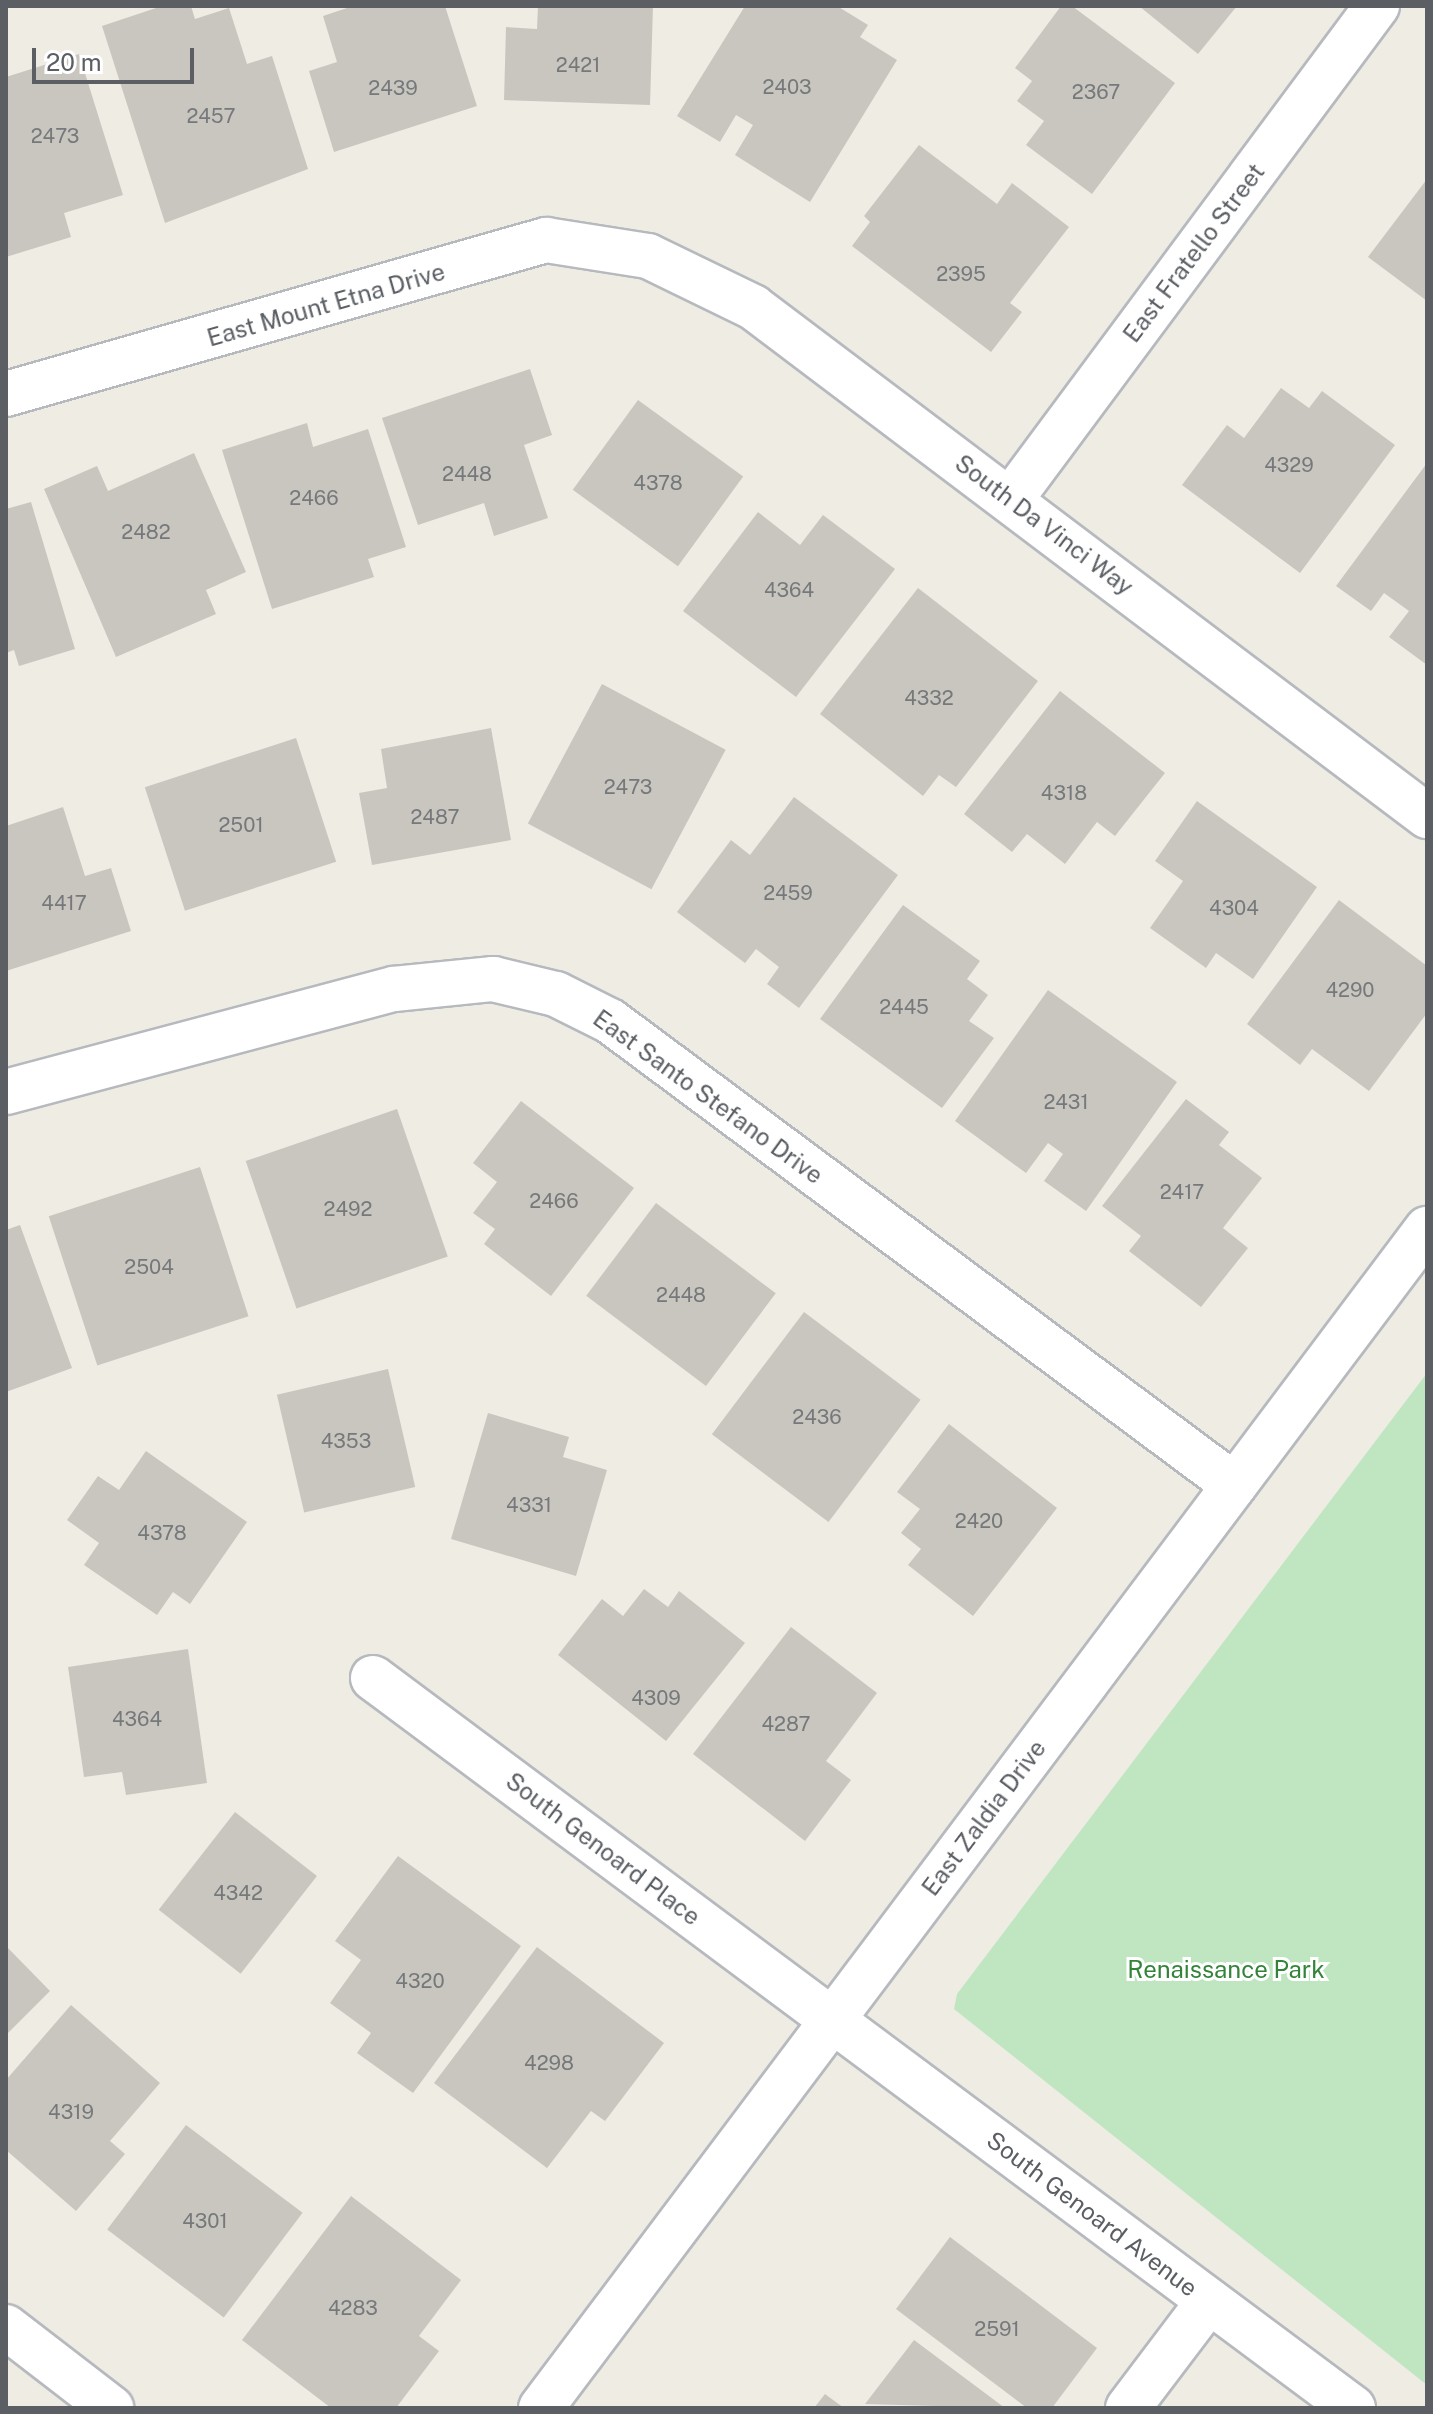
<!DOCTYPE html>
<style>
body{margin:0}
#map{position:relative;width:1433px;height:2414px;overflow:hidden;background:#eeece3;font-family:"Public Sans",sans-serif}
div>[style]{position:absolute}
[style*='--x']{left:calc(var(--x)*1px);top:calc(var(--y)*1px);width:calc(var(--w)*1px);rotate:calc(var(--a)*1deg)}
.green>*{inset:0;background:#bfe6c0}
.building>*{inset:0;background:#c9c6c0;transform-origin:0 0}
.roads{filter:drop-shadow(2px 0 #b6b9be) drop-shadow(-2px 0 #b6b9be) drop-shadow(0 2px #b6b9be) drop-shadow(0 -2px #b6b9be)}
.street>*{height:44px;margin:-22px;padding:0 22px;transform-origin:22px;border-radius:22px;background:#fff}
.secondary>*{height:44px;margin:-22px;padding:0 22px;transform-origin:22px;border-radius:22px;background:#fff}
span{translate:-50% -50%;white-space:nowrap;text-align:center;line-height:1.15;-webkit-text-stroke:6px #fff;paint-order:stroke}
.number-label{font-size:20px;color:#76797b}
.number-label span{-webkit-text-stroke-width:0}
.street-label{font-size:24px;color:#5b5f64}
.park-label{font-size:24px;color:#338439}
.frame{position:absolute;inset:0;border:8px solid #5b5f64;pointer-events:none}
.scale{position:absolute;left:32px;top:48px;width:162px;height:36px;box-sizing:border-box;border:4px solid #5b5f64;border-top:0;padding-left:10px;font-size:24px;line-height:28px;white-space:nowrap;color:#5b5f64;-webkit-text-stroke:6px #fff;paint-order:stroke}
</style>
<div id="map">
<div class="green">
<div style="clip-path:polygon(1427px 1373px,1427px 2385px,954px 2009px,957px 1994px)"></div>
</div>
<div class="building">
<div style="clip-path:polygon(162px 6px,191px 6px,195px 19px,229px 8px,247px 64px,272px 56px,308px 169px,165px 223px,102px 26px)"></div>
<div style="clip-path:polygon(353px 6px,445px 6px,477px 106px,334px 152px,309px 71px,337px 62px,323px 16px)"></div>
<div style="clip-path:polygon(538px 6px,653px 6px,650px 105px,504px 100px,506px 27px,537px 29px)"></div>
<div style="clip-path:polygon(745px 6px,837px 6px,868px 25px,860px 37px,897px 60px,810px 202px,735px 155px,753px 125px,736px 115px,720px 142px,677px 116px)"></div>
<div style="clip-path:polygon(1061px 6px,1072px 6px,1175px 83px,1092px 194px,1026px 145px,1044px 121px,1017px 101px,1032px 81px,1015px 68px)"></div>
<div style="clip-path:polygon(1139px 6px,1237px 6px,1198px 54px)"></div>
<div style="clip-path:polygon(79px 54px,123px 195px,64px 213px,71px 237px,6px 257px,6px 77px)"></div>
<div style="clip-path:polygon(919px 145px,997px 204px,1012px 183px,1069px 227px,1010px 303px,1022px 312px,991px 352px,852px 246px,870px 222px,864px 216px)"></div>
<div style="clip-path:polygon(1427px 179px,1427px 301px,1368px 257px)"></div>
<div style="clip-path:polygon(530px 369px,552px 435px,524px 445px,548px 518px,494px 536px,484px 503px,418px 525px,382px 418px)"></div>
<div style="clip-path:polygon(1281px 388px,1309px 408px,1322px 391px,1395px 445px,1300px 573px,1182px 485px,1227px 425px,1244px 438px)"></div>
<div style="left:638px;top:400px;width:130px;height:111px;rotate:36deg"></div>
<div style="clip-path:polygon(307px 423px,313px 447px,368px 429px,406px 547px,368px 559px,374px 577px,272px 609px,222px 450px)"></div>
<div style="clip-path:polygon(194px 453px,246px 572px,206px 590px,216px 614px,116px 657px,44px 489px,97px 466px,108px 491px)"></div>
<div style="clip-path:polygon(1427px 463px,1427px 665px,1389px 637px,1409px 611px,1384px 593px,1371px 611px,1336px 586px)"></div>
<div style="clip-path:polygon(31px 502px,75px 649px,19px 666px,14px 650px,6px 653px,6px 509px)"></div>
<div style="clip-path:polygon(758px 512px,800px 545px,823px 515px,895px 569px,796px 697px,683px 611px)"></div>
<div style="clip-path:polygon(918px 588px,1038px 681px,956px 787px,939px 775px,923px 796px,820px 714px)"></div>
<div style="left:602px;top:684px;width:140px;height:158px;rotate:28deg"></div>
<div style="clip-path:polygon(1060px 691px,1165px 773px,1115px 836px,1097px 822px,1065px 864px,1027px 834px,1012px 852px,964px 814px)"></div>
<div style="clip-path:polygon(491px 728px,511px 840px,372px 865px,359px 793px,387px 788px,381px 749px)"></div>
<div style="left:296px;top:738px;width:130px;height:159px;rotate:72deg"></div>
<div style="clip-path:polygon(794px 797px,898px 875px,799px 1008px,767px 984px,779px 967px,756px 949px,745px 963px,677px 912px,731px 840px,750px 855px)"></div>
<div style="clip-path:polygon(1197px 801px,1317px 887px,1253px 979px,1216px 953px,1206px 968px,1150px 928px,1183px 881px,1155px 861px)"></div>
<div style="clip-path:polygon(63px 807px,85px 876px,111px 868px,131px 931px,6px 971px,6px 826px)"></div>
<div style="clip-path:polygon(1339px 900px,1427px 966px,1427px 1013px,1369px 1091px,1312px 1049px,1300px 1065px,1247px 1024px)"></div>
<div style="clip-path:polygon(903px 905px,980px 961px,967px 979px,988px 995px,969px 1021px,994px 1038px,942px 1108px,820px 1019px)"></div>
<div style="clip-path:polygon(1048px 990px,1177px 1082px,1086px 1211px,1044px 1181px,1063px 1154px,1048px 1143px,1026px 1173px,955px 1121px)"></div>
<div style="clip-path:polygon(1186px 1099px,1229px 1132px,1219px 1145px,1262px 1178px,1223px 1228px,1248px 1248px,1201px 1307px,1129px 1251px,1141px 1236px,1102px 1206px)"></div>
<div style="clip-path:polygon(521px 1101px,634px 1188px,551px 1296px,484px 1244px,495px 1229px,473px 1213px,497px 1182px,473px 1163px)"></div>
<div style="left:397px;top:1109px;width:156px;height:160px;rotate:71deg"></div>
<div style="left:200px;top:1167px;width:157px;height:159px;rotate:72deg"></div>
<div style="left:656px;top:1203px;width:150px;height:116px;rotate:37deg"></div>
<div style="clip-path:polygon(20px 1225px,72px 1368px,6px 1392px,6px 1230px)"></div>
<div style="left:804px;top:1312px;width:146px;height:153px;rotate:37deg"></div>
<div style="left:388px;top:1369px;width:121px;height:114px;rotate:77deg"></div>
<div style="clip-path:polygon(488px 1413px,569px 1437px,563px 1457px,607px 1470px,576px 1576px,451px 1539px)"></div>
<div style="clip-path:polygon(949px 1424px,1057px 1508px,973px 1616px,908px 1565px,921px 1549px,901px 1533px,920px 1509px,897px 1492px)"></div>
<div style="clip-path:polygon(146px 1451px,247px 1522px,190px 1604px,173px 1592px,157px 1615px,84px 1565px,99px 1543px,67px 1520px,98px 1476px,119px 1490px)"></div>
<div style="clip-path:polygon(644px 1589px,668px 1607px,679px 1591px,745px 1643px,666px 1741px,558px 1655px,602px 1599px,623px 1616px)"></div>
<div style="clip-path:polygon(791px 1627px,877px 1693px,826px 1761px,851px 1780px,805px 1841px,693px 1754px)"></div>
<div style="clip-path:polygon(188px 1649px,207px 1783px,126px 1795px,122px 1772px,84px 1777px,68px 1667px)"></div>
<div style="left:235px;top:1812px;width:104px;height:124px;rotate:38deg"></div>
<div style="clip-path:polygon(398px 1856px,521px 1946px,413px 2093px,357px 2053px,371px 2033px,330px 2003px,361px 1960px,335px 1941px)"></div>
<div style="clip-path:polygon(6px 1946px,50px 1991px,6px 2035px)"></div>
<div style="clip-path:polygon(537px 1947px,664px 2043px,605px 2121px,591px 2111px,547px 2168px,434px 2083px)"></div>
<div style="clip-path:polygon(71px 2005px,160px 2083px,110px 2141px,125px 2154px,76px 2211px,6px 2150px,6px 2080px)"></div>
<div style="left:186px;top:2125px;width:146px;height:131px;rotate:37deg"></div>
<div style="clip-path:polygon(351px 2196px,461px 2280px,419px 2336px,439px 2351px,396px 2408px,331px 2408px,242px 2340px)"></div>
<div style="clip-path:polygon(950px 2237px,1097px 2348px,1052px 2408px,1027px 2408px,896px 2309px)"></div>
<div style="clip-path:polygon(914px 2340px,1005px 2408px,865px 2404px)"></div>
<div style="clip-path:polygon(825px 2394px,844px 2408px,814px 2408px)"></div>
</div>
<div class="roads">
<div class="street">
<div style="--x:6;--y:394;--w:562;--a:-15.92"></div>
<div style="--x:546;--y:240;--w:103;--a:8.9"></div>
<div style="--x:648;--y:256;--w:117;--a:25.9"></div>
<div style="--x:753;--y:307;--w:845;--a:37.06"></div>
<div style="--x:1011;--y:499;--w:614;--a:-53.41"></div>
<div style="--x:6;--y:1092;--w:401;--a:-14.9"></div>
<div style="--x:394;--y:989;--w:100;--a:-5.8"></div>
<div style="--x:493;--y:979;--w:65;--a:13.4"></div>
<div style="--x:556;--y:994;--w:60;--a:26.6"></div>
<div style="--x:610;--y:1021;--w:778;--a:36.63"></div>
<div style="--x:373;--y:1678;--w:1222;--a:36.68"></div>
<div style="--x:6;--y:2327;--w:133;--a:37.6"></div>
<div style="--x:1128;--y:2408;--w:134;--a:-52.9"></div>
</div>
<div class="secondary">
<div style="--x:541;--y:2408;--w:1475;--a:-53.08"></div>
</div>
</div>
<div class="number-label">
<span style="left:578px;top:65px">2421</span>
<span style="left:787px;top:87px">2403</span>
<span style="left:393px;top:88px">2439</span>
<span style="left:1096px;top:92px">2367</span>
<span style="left:211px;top:116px">2457</span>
<span style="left:55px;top:136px">2473</span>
<span style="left:961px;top:274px">2395</span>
<span style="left:1289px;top:465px">4329</span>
<span style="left:467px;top:474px">2448</span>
<span style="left:658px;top:483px">4378</span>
<span style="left:314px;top:498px">2466</span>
<span style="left:146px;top:532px">2482</span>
<span style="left:789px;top:590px">4364</span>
<span style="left:929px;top:698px">4332</span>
<span style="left:628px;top:787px">2473</span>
<span style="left:1064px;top:793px">4318</span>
<span style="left:435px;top:817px">2487</span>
<span style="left:241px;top:825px">2501</span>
<span style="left:788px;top:893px">2459</span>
<span style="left:64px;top:903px">4417</span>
<span style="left:1234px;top:908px">4304</span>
<span style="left:1350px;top:990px">4290</span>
<span style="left:904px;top:1007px">2445</span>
<span style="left:1066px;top:1102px">2431</span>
<span style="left:1182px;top:1192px">2417</span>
<span style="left:554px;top:1201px">2466</span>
<span style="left:348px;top:1209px">2492</span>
<span style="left:149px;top:1267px">2504</span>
<span style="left:681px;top:1295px">2448</span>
<span style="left:817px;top:1417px">2436</span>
<span style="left:346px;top:1441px">4353</span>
<span style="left:529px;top:1505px">4331</span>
<span style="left:979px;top:1521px">2420</span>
<span style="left:162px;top:1533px">4378</span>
<span style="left:656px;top:1698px">4309</span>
<span style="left:137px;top:1719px">4364</span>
<span style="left:786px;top:1724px">4287</span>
<span style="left:238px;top:1893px">4342</span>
<span style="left:420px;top:1981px">4320</span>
<span style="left:549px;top:2063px">4298</span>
<span style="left:71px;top:2112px">4319</span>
<span style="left:205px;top:2221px">4301</span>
<span style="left:353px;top:2308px">4283</span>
<span style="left:997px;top:2329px">2591</span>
</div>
<div class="street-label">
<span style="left:1194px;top:253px;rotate:-53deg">East Fratello Street</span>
<span style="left:326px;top:305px;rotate:-16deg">East Mount Etna Drive</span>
<span style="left:1044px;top:525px;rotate:37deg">South Da Vinci Way</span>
<span style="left:708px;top:1097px;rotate:36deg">East Santo Stefano Drive</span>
<span style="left:984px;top:1818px;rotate:-53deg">East Zaldia Drive</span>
<span style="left:603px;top:1849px;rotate:37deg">South Genoard Place</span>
<span style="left:1092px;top:2214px;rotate:37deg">South Genoard Avenue</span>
</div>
<div class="park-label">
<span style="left:1226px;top:1970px">Renaissance Park</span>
</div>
<div class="frame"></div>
<div class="scale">20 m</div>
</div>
